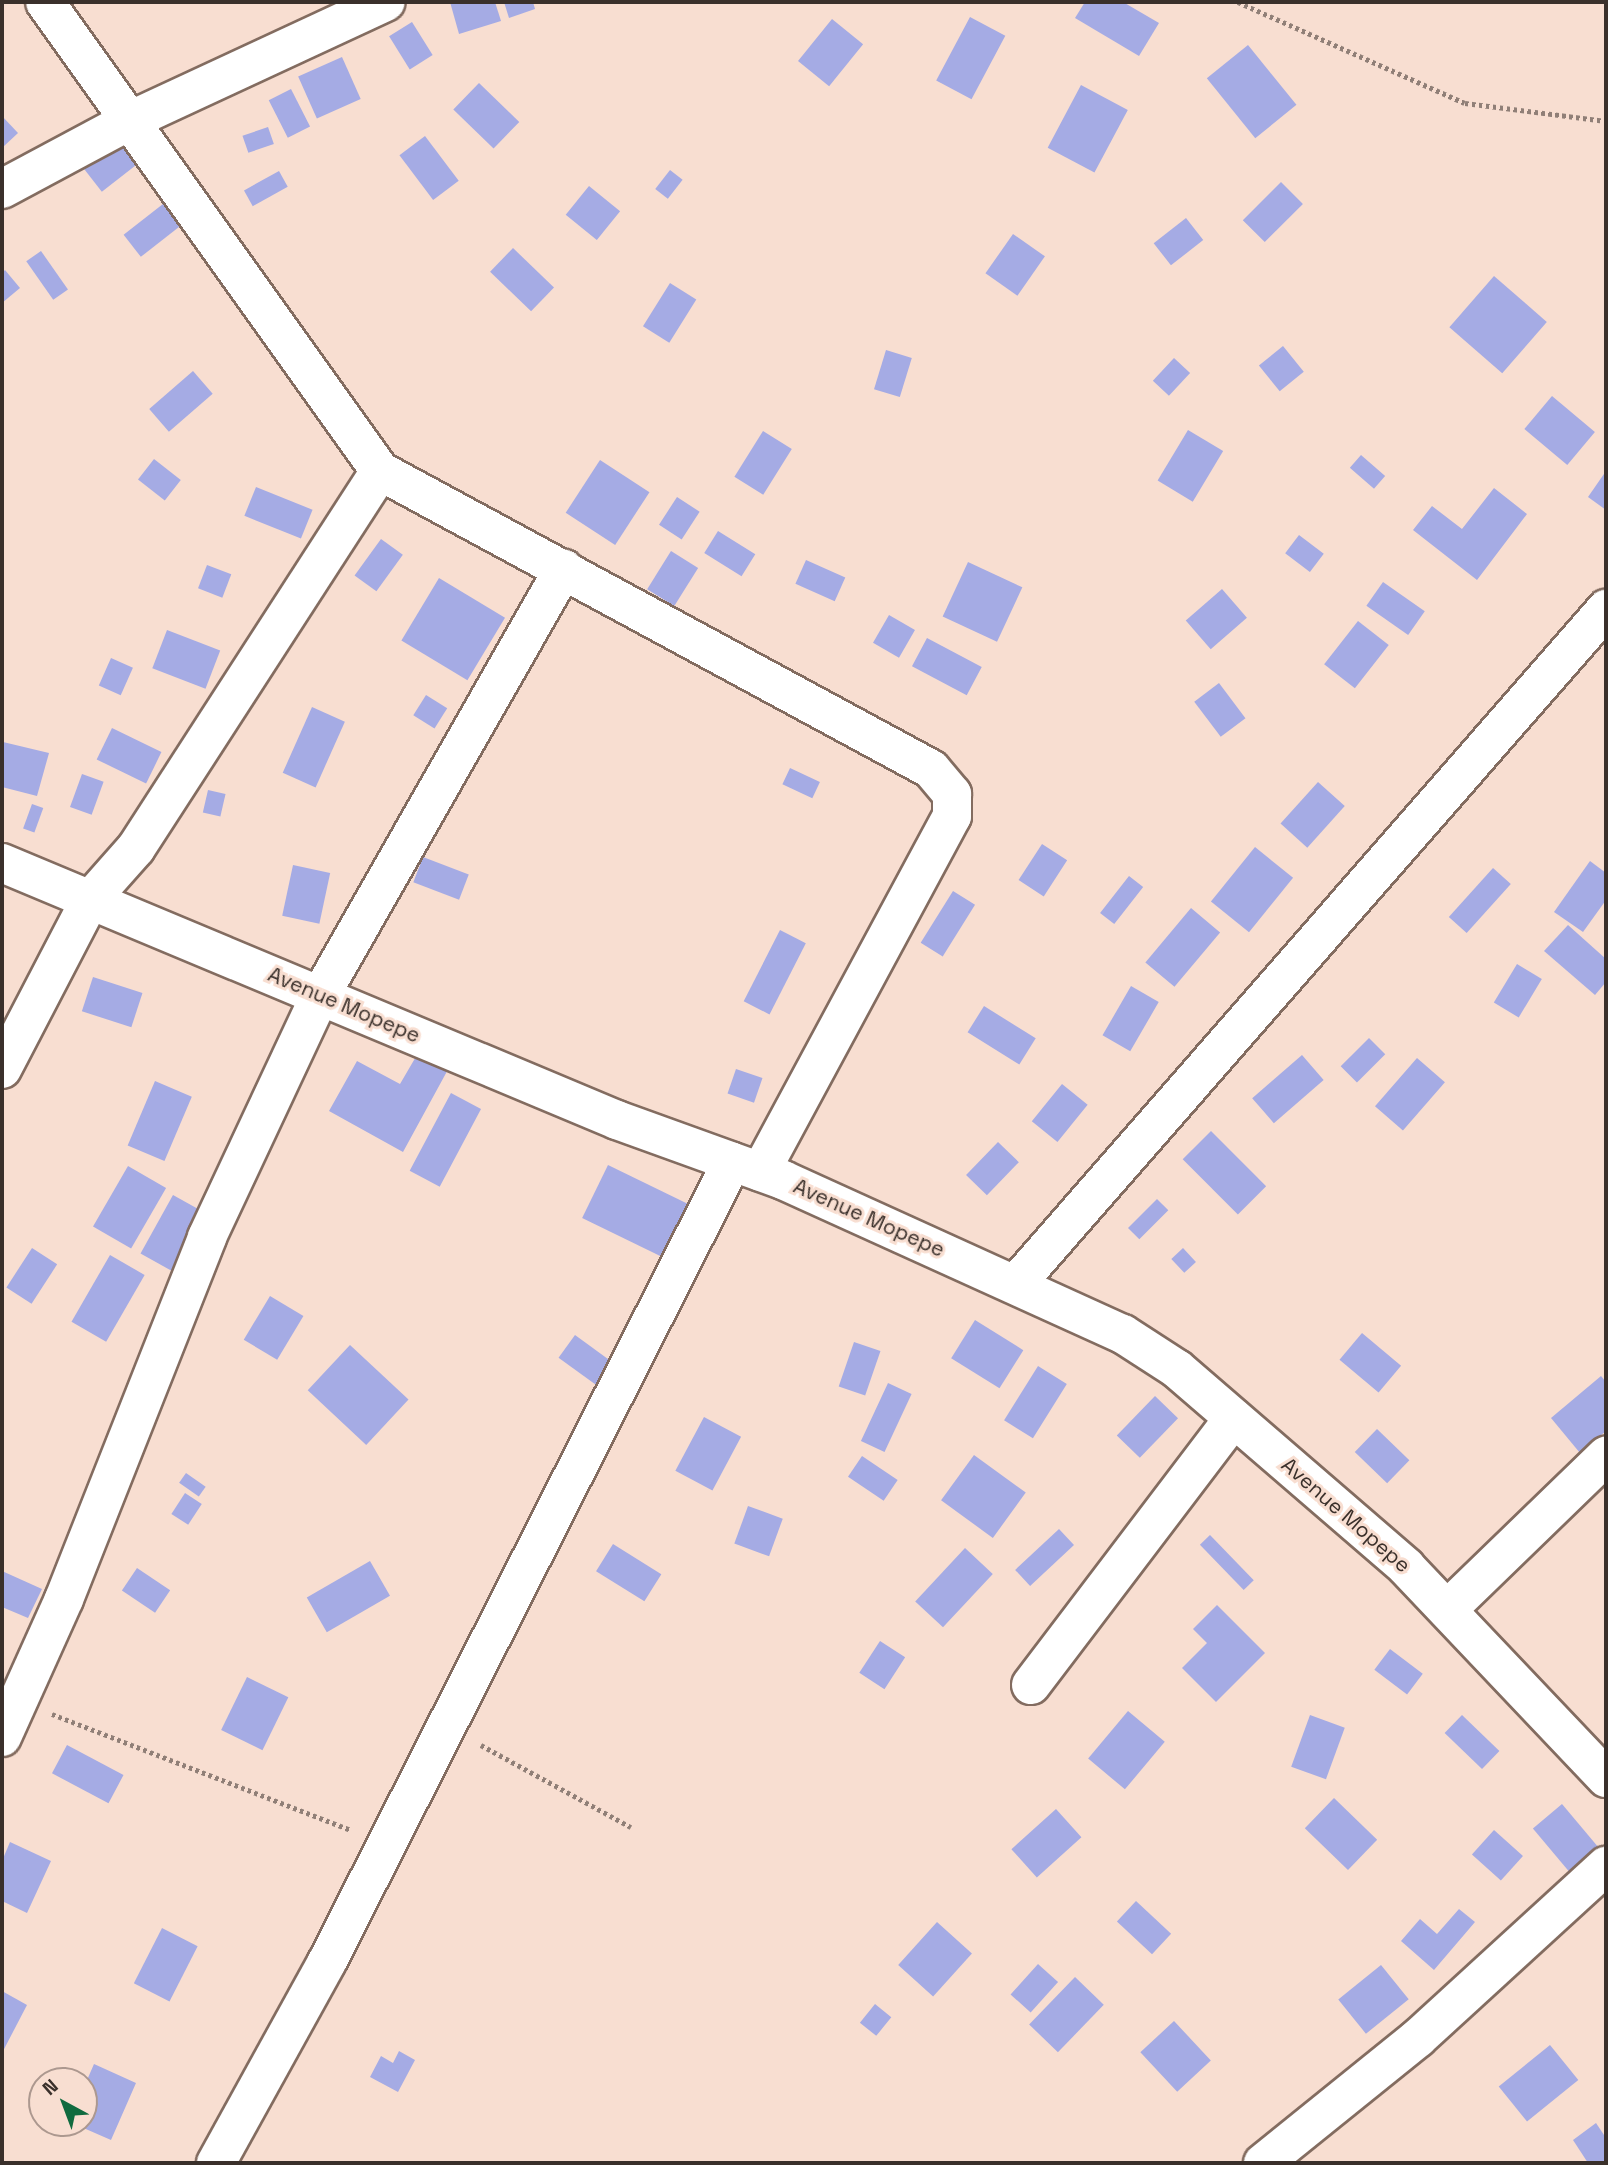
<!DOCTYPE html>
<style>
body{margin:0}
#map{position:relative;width:1608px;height:2165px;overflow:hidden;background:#f8ded1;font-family:"Space Grotesk",sans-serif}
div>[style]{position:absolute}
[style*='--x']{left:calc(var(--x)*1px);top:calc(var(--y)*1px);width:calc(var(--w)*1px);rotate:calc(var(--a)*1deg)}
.building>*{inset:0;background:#a5abe4;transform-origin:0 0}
.path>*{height:4.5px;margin-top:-2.25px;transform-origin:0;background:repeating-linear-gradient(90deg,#907f77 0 3.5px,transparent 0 7px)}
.roads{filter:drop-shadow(2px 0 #836c60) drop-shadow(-2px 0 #836c60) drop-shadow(0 2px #836c60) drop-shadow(0 -2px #836c60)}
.minor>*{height:38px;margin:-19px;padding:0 19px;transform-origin:19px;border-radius:19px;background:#fff}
span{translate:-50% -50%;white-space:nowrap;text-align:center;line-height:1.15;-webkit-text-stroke:6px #f8ded1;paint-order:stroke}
.street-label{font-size:21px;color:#3a302b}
.frame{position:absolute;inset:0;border:4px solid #3a302b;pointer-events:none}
.north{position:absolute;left:28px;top:2067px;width:70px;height:70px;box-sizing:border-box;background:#f8ded1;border:2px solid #ac988f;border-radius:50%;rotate:319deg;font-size:19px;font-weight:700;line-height:28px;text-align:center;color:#3a302b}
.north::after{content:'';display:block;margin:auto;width:24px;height:32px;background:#106b3f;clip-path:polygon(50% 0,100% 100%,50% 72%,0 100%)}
</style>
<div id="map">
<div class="building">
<div style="clip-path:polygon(450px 2px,495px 2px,501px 21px,459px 34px)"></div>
<div style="clip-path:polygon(504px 2px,533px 2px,535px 9px,509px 18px)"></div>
<div style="clip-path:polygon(1085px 2px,1123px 2px,1159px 23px,1139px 56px,1075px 18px)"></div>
<div style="left:970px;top:17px;width:40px;height:72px;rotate:28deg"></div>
<div style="left:832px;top:19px;width:40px;height:54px;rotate:39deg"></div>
<div style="left:412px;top:22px;width:39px;height:27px;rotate:58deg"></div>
<div style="left:1248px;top:45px;width:77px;height:53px;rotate:51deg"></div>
<div style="left:342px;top:57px;width:46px;height:48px;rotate:66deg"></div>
<div style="left:479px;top:83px;width:56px;height:37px;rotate:44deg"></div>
<div style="left:1081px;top:85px;width:53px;height:71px;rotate:28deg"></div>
<div style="left:291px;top:89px;width:42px;height:25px;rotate:63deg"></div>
<div style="clip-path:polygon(2px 116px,18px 133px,2px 148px)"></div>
<div style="left:268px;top:127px;width:18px;height:27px;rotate:71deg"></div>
<div style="left:425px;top:136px;width:56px;height:32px;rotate:53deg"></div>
<div style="left:119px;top:139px;width:31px;height:46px;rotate:52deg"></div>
<div style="left:670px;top:170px;width:16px;height:24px;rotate:38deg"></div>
<div style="left:279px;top:171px;width:18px;height:40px;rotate:61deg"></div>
<div style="left:1281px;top:182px;width:31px;height:54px;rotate:45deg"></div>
<div style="left:589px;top:186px;width:40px;height:37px;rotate:39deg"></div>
<div style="left:163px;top:204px;width:28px;height:50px;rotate:52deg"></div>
<div style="left:1186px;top:218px;width:28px;height:41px;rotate:52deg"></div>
<div style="left:1013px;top:234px;width:39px;height:48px;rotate:35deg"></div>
<div style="left:513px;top:248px;width:57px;height:33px;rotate:44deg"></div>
<div style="left:41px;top:251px;width:47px;height:18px;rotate:55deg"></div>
<div style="clip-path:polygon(5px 270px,20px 288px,2px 303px,2px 273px)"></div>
<div style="left:1494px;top:276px;width:70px;height:68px;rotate:41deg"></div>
<div style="left:670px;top:283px;width:31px;height:51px;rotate:32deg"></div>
<div style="left:1283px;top:346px;width:33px;height:31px;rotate:51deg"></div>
<div style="left:886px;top:350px;width:27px;height:41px;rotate:17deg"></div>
<div style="left:1174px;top:358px;width:22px;height:31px;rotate:43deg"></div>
<div style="left:193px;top:371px;width:30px;height:58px;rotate:49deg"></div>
<div style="left:1552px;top:396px;width:56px;height:43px;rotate:40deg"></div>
<div style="left:1188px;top:430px;width:41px;height:59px;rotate:31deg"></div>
<div style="left:763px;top:431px;width:34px;height:54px;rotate:32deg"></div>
<div style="left:1361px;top:455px;width:32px;height:17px;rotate:41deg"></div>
<div style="left:154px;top:459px;width:34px;height:26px;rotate:38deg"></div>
<div style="left:600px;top:460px;width:59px;height:63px;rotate:33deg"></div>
<div style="clip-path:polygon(1606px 471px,1606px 510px,1588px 497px)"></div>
<div style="left:256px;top:487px;width:61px;height:31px;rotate:22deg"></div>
<div style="clip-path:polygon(1494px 488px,1527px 514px,1477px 580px,1413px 530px,1432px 506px,1462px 529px)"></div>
<div style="left:677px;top:497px;width:27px;height:33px;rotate:33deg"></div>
<div style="left:718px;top:531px;width:44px;height:26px;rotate:32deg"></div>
<div style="left:1299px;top:535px;width:31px;height:23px;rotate:37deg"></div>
<div style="left:381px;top:539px;width:27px;height:45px;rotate:36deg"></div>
<div style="left:671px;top:551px;width:32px;height:45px;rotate:32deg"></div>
<div style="left:806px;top:560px;width:43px;height:26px;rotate:24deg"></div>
<div style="left:968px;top:562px;width:60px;height:60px;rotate:25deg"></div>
<div style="left:207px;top:565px;width:26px;height:25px;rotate:21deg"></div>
<div style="left:439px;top:578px;width:77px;height:73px;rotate:31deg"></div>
<div style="left:1383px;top:582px;width:51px;height:29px;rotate:35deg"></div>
<div style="left:1222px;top:589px;width:38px;height:48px;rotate:49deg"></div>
<div style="left:889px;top:615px;width:30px;height:32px;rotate:30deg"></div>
<div style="left:1358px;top:621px;width:39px;height:55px;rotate:38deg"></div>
<div style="left:167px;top:630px;width:57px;height:41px;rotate:21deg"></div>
<div style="left:927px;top:638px;width:62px;height:32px;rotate:28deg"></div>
<div style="left:111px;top:658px;width:24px;height:30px;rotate:24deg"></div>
<div style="left:1219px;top:683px;width:44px;height:31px;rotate:53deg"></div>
<div style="left:426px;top:695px;width:25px;height:24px;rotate:32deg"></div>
<div style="left:312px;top:707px;width:36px;height:72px;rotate:24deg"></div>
<div style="left:112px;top:728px;width:55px;height:35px;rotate:26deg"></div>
<div style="clip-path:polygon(3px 742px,49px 753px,37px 796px,2px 787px)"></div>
<div style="left:790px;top:768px;width:33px;height:18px;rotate:25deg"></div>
<div style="left:82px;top:774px;width:23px;height:35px;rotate:20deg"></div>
<div style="left:1318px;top:782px;width:36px;height:56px;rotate:42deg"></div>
<div style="left:208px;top:790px;width:18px;height:23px;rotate:13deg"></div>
<div style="left:32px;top:804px;width:12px;height:26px;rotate:20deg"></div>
<div style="left:1042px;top:844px;width:30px;height:43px;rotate:33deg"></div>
<div style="left:1255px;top:847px;width:49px;height:70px;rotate:39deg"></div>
<div style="left:423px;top:857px;width:49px;height:27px;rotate:21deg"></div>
<div style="clip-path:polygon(1590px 861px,1606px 873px,1606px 900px,1583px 932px,1554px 912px)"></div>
<div style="left:293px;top:865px;width:38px;height:52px;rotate:12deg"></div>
<div style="left:1493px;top:868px;width:24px;height:66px;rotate:42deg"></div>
<div style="left:1129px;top:876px;width:18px;height:47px;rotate:38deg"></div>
<div style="left:953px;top:891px;width:26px;height:61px;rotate:32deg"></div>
<div style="left:1191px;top:908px;width:38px;height:71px;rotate:40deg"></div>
<div style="clip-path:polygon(1568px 925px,1606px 959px,1606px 982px,1595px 995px,1544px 951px)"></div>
<div style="left:780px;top:930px;width:29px;height:80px;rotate:27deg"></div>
<div style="left:1517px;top:964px;width:29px;height:45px;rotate:31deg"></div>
<div style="left:93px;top:977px;width:52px;height:36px;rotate:18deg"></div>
<div style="left:1131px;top:986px;width:32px;height:57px;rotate:30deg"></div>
<div style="left:984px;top:1006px;width:61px;height:31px;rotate:32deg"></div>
<div style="left:1369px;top:1038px;width:23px;height:40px;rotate:45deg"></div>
<div style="clip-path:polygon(421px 1048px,451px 1064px,403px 1152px,329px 1111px,357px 1061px,400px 1084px)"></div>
<div style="left:1302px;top:1055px;width:33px;height:66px;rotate:49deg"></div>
<div style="left:1417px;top:1058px;width:37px;height:64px;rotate:41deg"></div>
<div style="left:736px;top:1069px;width:28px;height:26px;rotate:19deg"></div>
<div style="left:155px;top:1081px;width:40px;height:70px;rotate:23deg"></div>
<div style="left:1062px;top:1084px;width:33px;height:48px;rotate:39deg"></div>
<div style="left:451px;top:1093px;width:34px;height:88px;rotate:28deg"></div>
<div style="left:1211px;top:1131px;width:78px;height:40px;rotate:45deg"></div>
<div style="left:998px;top:1142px;width:29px;height:46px;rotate:44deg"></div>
<div style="left:608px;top:1165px;width:92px;height:59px;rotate:26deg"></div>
<div style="left:128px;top:1166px;width:44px;height:70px;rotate:30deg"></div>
<div style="left:173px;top:1195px;width:39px;height:67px;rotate:29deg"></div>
<div style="left:1157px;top:1199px;width:16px;height:41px;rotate:45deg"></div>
<div style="left:32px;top:1248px;width:30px;height:47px;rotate:33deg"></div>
<div style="left:1183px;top:1248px;width:19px;height:16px;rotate:47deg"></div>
<div style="left:110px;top:1255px;width:40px;height:77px;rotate:30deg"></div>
<div style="left:270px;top:1296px;width:39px;height:51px;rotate:31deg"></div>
<div style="left:975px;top:1320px;width:57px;height:45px;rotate:32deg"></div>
<div style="left:1362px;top:1333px;width:51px;height:35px;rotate:40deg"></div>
<div style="left:575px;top:1335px;width:56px;height:28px;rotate:36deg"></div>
<div style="left:854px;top:1342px;width:28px;height:47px;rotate:19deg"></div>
<div style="left:350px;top:1345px;width:80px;height:62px;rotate:43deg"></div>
<div style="left:1038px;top:1366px;width:34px;height:64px;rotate:32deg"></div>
<div style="clip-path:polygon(1601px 1376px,1606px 1382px,1606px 1431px,1580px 1453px,1551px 1418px)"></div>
<div style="left:888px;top:1383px;width:26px;height:64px;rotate:25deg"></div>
<div style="left:1155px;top:1396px;width:32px;height:55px;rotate:44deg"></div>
<div style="left:704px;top:1417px;width:42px;height:61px;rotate:28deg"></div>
<div style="left:1377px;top:1429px;width:45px;height:32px;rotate:44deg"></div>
<div style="left:974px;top:1455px;width:64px;height:56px;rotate:36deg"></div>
<div style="left:862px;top:1456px;width:43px;height:25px;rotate:34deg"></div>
<div style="left:186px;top:1473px;width:24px;height:12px;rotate:35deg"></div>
<div style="left:185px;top:1493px;width:20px;height:25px;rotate:33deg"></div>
<div style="left:748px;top:1506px;width:37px;height:40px;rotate:20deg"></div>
<div style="left:1059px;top:1529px;width:22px;height:60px;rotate:47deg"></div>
<div style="left:1210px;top:1535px;width:63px;height:14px;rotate:46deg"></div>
<div style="left:613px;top:1544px;width:57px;height:32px;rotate:32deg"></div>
<div style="left:965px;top:1548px;width:38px;height:73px;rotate:43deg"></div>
<div style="left:370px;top:1561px;width:40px;height:73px;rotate:60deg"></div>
<div style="left:137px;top:1568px;width:40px;height:27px;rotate:34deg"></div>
<div style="clip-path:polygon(2px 1571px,42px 1589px,28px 1618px,2px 1607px)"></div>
<div style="clip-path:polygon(1217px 1605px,1265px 1653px,1216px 1702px,1182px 1668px,1207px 1643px,1193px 1629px)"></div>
<div style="left:880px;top:1641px;width:30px;height:38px;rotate:33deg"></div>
<div style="left:1390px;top:1649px;width:41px;height:26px;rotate:37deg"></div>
<div style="left:247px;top:1677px;width:46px;height:59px;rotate:26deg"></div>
<div style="left:1128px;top:1711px;width:48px;height:62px;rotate:40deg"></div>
<div style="left:1310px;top:1715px;width:37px;height:55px;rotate:20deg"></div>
<div style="left:1462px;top:1715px;width:52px;height:25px;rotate:44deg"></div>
<div style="left:67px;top:1745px;width:64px;height:32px;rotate:28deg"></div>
<div style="left:1334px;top:1798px;width:60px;height:42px;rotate:44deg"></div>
<div style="left:1562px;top:1804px;width:65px;height:38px;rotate:50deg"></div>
<div style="left:1056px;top:1809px;width:38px;height:60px;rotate:48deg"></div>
<div style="left:1494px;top:1830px;width:39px;height:33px;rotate:42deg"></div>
<div style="clip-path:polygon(10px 1842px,51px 1861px,27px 1913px,2px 1901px,2px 1861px)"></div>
<div style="left:1136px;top:1901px;width:48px;height:28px;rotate:43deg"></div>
<div style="clip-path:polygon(1459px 1909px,1475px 1922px,1434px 1970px,1401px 1941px,1420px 1919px,1437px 1934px)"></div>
<div style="left:937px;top:1922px;width:47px;height:58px;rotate:42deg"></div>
<div style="left:162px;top:1928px;width:40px;height:62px;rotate:27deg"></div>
<div style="left:1038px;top:1964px;width:27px;height:41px;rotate:42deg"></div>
<div style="left:1381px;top:1965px;width:44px;height:55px;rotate:51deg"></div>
<div style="left:1075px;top:1977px;width:40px;height:66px;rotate:44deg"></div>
<div style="clip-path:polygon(2px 1991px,27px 2005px,2px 2053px)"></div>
<div style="left:875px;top:2004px;width:21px;height:24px;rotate:39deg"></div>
<div style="left:1174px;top:2021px;width:54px;height:46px;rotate:47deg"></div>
<div style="left:1550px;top:2045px;width:45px;height:66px;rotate:51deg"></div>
<div style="clip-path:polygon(399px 2051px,415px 2060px,398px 2092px,370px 2077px,381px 2056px,393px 2063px)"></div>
<div style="clip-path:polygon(94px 2064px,136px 2083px,111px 2140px,72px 2123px,84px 2123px,84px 2087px)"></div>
<div style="clip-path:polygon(1596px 2123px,1606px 2138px,1606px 2163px,1588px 2163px,1573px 2140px)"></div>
</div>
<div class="path">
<div style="--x:1238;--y:2;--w:248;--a:24"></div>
<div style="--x:1465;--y:103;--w:142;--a:7.3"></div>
<div style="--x:52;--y:1714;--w:321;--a:21.2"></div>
<div style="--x:481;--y:1745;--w:171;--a:28.7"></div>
</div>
<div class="roads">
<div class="minor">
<div style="--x:2;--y:189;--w:142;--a:-28.2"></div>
<div style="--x:127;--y:122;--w:285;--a:-24.9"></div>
<div style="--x:380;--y:471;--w:626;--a:28.41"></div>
<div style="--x:931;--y:769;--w:33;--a:50"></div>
<div style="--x:952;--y:794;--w:22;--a:90"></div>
<div style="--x:952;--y:816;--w:404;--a:118.3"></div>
<div style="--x:2;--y:863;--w:667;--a:22.68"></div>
<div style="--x:617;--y:1120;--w:177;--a:19.9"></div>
<div style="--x:783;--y:1180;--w:373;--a:24.4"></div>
<div style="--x:1123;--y:1334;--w:64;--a:32.9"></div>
<div style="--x:1177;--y:1369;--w:303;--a:40.8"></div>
<div style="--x:1406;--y:1567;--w:291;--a:46.5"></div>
<div style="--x:2;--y:1069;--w:191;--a:-62.5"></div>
<div style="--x:90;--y:900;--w:69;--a:-48.5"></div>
<div style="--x:136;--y:848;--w:449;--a:-57.1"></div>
<div style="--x:380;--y:471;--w:576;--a:-125.54"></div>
<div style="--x:1016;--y:1284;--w:897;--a:-48.84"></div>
<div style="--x:1449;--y:1608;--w:219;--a:-44.1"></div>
<div style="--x:1031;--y:1685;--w:335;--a:-52.8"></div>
<div style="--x:2;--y:1737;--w:151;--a:-65.8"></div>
<div style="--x:64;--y:1599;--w:389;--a:-68.4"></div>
<div style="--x:207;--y:1237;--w:266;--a:-64.9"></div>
<div style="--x:320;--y:996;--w:492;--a:-60.3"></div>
<div style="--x:216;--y:2163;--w:230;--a:-61.1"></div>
<div style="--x:327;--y:1962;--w:897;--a:-63.15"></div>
<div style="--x:1263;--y:2163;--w:199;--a:-38.9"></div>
<div style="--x:1418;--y:2038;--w:255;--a:-42.5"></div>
</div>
</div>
<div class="street-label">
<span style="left:344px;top:1005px;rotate:23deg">Avenue Mopepe</span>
<span style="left:869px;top:1218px;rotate:24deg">Avenue Mopepe</span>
<span style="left:1346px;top:1515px;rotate:41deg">Avenue Mopepe</span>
</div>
<div class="frame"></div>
<div class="north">N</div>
</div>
